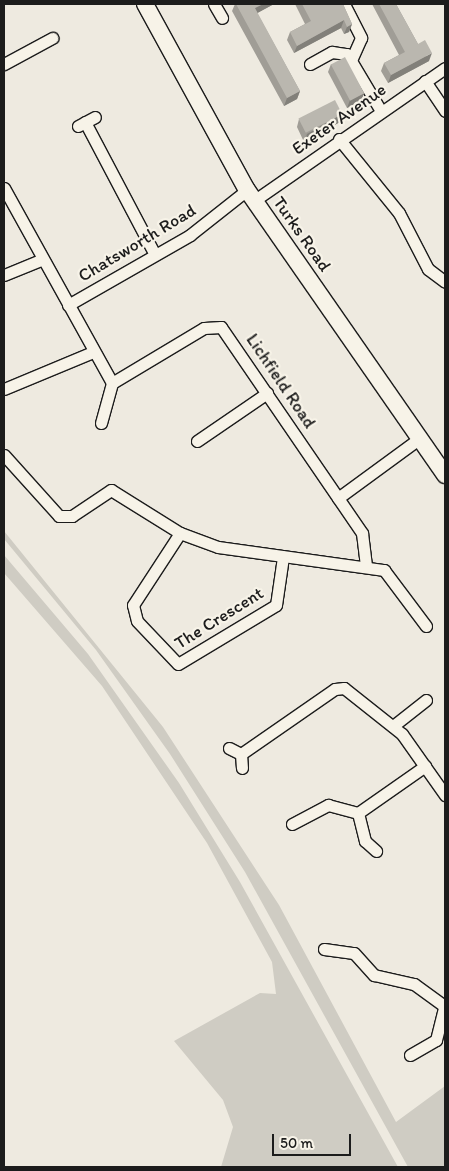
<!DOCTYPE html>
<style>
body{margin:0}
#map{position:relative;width:449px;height:1171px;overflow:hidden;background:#eeeae0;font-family:Itim,sans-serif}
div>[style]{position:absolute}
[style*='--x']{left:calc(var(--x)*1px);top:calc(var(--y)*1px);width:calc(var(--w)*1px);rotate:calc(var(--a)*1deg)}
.green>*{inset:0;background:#cfccc3}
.roads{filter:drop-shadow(1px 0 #1c1c1c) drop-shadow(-1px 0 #1c1c1c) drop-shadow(0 1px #1c1c1c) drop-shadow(0 -1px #1c1c1c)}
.street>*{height:11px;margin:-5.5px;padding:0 5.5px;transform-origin:5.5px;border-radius:5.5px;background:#f7f3e8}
.secondary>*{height:16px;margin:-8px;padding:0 8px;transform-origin:8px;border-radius:8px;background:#f7f3e8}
.wall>*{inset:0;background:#a09d96}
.shaded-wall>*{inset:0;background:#82807a}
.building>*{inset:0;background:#bab7af;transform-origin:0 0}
span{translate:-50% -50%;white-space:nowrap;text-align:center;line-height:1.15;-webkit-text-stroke:4.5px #f7f3e8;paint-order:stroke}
.street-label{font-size:18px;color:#1c1c1c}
.frame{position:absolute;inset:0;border:5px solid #1c1c1c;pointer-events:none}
.scale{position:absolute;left:272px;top:1134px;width:79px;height:22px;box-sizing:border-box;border:2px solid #1c1c1c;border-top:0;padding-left:6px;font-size:15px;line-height:18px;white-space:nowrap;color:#1c1c1c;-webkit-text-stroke:4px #f7f3e8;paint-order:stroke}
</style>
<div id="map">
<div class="green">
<div style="clip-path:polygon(4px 531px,163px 727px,279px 905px,396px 1122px,445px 1086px,445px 1167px,408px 1167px,245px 872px,170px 754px,96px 650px,4px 539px)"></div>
<div style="clip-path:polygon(4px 555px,88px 654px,179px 783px,240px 882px,398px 1167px,221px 1167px,233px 1127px,223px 1100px,174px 1041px,260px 993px,276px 994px,272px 962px,207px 843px,102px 686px,4px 573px)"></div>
</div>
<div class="roads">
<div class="street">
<div style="--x:214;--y:4;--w:16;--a:60"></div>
<div style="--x:344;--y:4;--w:38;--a:63"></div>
<div style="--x:361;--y:38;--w:22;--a:114"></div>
<div style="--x:4;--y:64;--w:55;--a:-28.4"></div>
<div style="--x:310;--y:64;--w:25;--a:-29"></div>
<div style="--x:332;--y:52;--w:15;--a:8"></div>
<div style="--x:347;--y:54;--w:66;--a:59.2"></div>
<div style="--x:425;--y:81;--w:36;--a:56"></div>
<div style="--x:85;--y:122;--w:148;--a:62.2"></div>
<div style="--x:78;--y:126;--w:19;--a:-28"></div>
<div style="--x:339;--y:139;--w:95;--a:51"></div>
<div style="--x:399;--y:213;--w:63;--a:62.6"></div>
<div style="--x:428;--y:269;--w:21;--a:37"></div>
<div style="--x:4;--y:188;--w:223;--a:61"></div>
<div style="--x:255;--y:200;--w:231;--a:-34.8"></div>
<div style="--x:4;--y:275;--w:42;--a:-22.3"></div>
<div style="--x:68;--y:305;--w:141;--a:-29.8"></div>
<div style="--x:190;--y:235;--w:73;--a:-38.3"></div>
<div style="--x:112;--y:383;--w:107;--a:-30.9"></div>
<div style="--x:204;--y:328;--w:17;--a:-3"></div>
<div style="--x:221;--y:327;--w:250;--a:55.6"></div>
<div style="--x:362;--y:533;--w:32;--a:83"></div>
<div style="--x:4;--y:389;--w:96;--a:-22.6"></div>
<div style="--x:101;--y:423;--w:41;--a:-74.6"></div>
<div style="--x:197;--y:441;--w:85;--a:-34.4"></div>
<div style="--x:4;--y:455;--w:82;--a:48"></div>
<div style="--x:59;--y:516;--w:13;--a:0"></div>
<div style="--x:72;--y:516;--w:47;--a:-33.7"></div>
<div style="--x:111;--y:490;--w:81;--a:31.9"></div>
<div style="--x:180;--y:533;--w:40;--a:20.2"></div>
<div style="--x:218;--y:547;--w:168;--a:7.9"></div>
<div style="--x:384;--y:570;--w:70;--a:53.1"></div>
<div style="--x:338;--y:498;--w:102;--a:-36.2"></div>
<div style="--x:180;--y:533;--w:86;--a:123.1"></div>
<div style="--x:133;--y:605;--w:16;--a:76"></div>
<div style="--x:137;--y:621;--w:59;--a:46.4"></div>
<div style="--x:178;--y:664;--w:114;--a:-31"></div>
<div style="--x:276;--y:605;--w:49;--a:-81.7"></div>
<div style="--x:393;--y:726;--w:42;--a:-38.2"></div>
<div style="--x:229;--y:748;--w:13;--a:27"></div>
<div style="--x:241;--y:754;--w:14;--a:86"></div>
<div style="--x:241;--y:754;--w:114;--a:-34.7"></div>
<div style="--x:335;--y:689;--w:9;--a:-6"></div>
<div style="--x:344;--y:688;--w:74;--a:38.4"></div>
<div style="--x:402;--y:734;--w:75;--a:54.8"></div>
<div style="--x:358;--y:813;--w:29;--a:76"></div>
<div style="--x:365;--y:841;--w:15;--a:42"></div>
<div style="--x:292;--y:824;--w:41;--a:-27.8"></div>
<div style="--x:328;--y:805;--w:31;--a:15"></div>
<div style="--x:358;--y:813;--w:82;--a:-35"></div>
<div style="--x:324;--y:949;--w:30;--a:8"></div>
<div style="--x:354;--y:953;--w:30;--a:48"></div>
<div style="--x:374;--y:975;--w:41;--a:12.7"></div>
<div style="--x:414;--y:984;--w:37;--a:36"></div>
<div style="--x:410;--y:1055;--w:30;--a:-30"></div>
<div style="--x:436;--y:1040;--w:36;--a:-76"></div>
</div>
<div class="secondary">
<div style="--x:145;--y:4;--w:212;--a:61.3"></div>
<div style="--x:247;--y:190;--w:347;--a:55.2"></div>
</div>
</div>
<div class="wall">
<div style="clip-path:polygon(235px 4px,274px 4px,257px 13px,300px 91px,297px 99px,284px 106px,232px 11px)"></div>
<div style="clip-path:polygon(295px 4px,343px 4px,352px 24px,349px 32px,344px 34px,341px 28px,294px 53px,287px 40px,290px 32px,305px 24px)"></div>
<div style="clip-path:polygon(372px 4px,396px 4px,418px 44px,429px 61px,388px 83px,381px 71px,384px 63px,399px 55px)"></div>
<div style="clip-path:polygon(331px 64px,364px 93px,361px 101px,347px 108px,328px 72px)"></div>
<div style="clip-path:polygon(342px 114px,340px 122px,304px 142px,297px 127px,299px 119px)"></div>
</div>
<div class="shaded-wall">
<div style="clip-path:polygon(263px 4px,274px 4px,252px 16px,255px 8px)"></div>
<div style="clip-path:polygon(344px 20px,341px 28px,294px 53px,297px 46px)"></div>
<div style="clip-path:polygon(352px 24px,349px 32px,344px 34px,347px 27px)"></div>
<div style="clip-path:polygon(432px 53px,429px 61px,388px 83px,391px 75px)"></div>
<div style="clip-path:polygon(300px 91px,297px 99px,284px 106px,287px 98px)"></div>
<div style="clip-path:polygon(364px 93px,361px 101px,347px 108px,350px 100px)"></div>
<div style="clip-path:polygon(342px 114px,340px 122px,304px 142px,307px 134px)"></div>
</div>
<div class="building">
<div style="clip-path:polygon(236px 4px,263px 4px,255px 8px,300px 91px,287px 98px)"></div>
<div style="clip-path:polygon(302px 4px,343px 4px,352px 24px,347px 27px,344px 20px,297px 46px,290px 32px,311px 21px)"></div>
<div style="clip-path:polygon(379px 4px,396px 4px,418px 44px,425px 40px,432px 53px,391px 75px,384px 63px,405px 52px)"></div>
<div style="left:345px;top:57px;width:41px;height:16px;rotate:62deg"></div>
<div style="left:335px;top:100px;width:16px;height:41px;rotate:63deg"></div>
</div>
<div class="street-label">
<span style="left:339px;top:119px;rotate:-35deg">Exeter Avenue</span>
<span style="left:302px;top:234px;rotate:55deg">Turks Road</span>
<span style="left:137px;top:243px;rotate:-31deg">Chatsworth Road</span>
<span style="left:281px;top:381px;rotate:56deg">Lichfield Road</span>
<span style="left:219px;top:618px;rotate:-32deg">The Crescent</span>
</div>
<div class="frame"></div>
<div class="scale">50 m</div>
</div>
